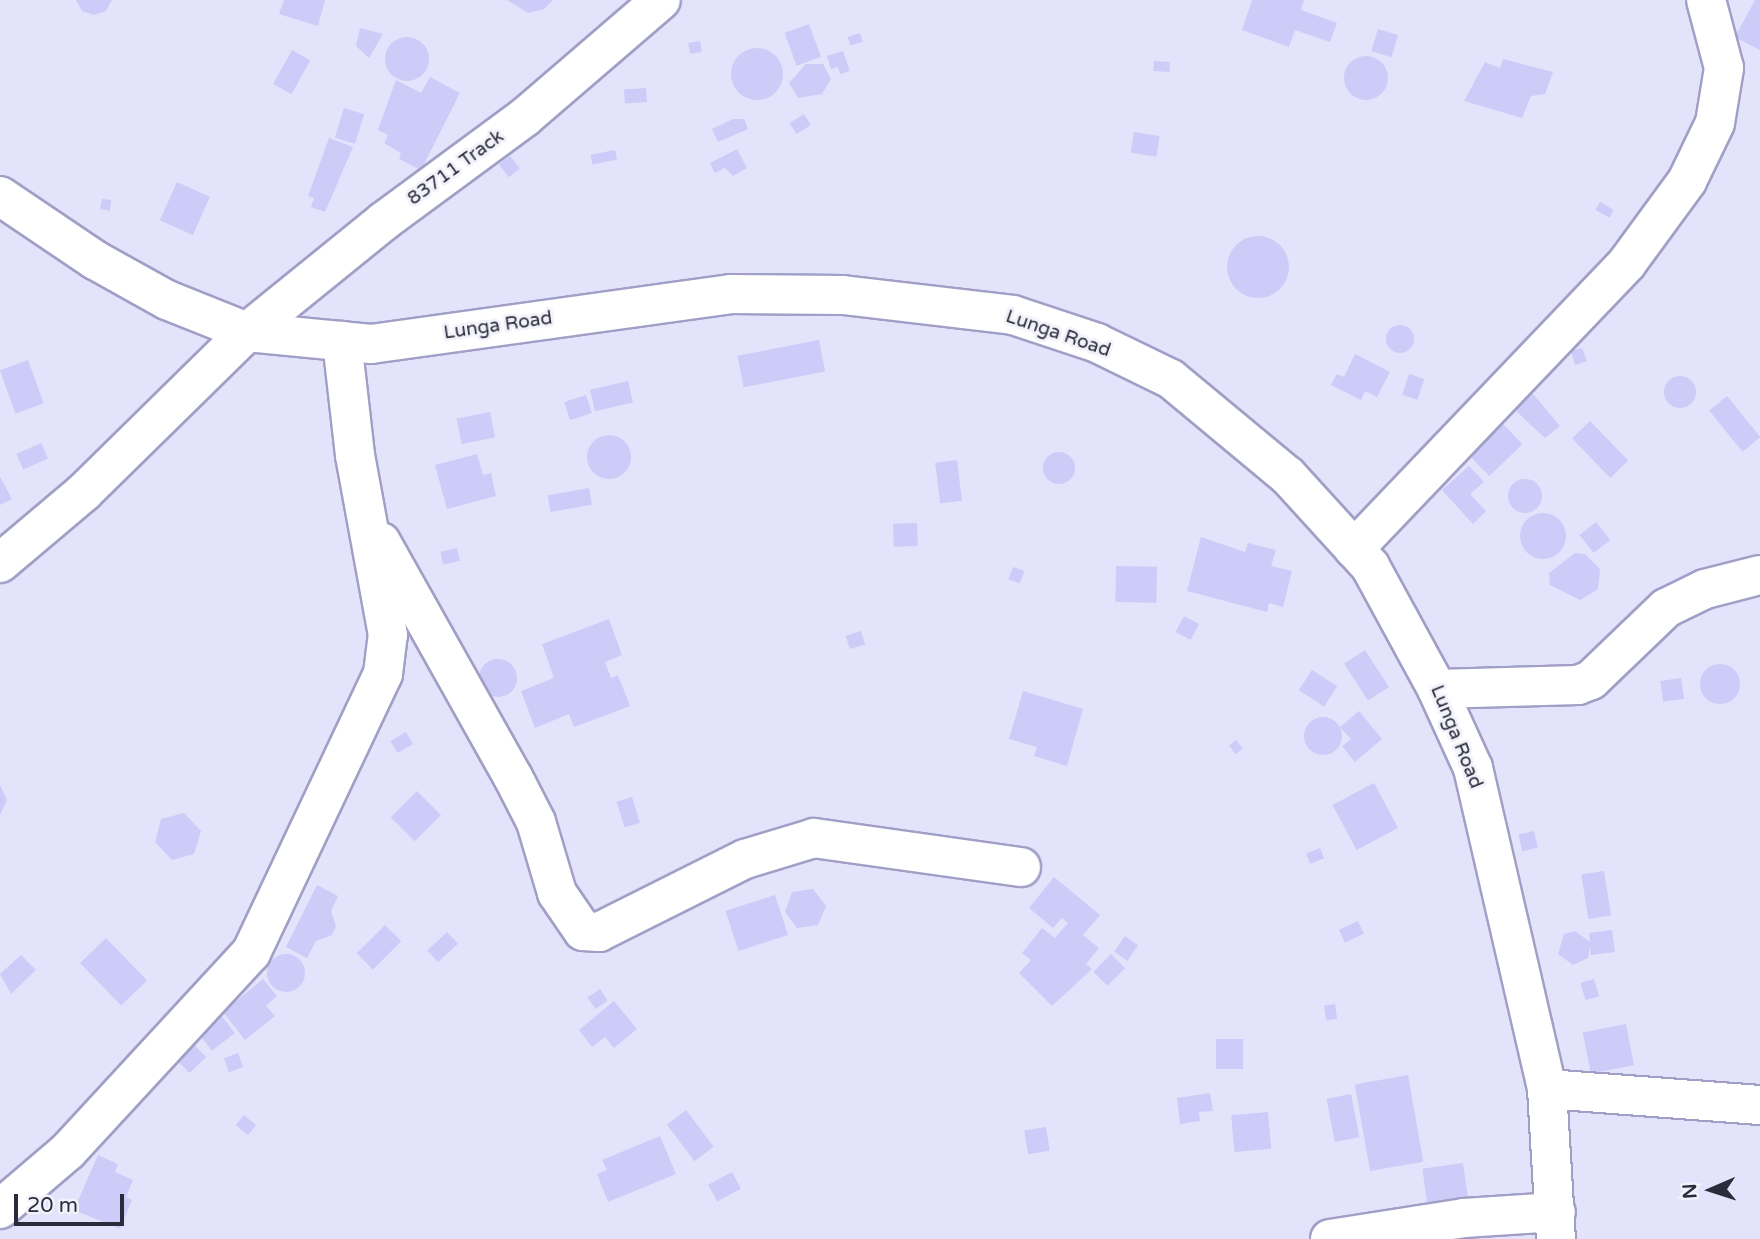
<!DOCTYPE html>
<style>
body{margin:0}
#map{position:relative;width:1760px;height:1239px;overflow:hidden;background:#e4e3fc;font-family:"Varela Round",sans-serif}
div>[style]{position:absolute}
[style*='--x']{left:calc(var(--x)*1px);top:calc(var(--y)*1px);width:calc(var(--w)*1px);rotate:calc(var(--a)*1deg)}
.building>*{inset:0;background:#cdcbf7;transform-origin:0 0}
.round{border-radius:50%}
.roads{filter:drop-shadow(2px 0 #a19fc6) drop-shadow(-2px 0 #a19fc6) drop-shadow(0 2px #a19fc6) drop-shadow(0 -2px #a19fc6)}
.minor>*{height:38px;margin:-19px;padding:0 19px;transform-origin:19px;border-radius:19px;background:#fff}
span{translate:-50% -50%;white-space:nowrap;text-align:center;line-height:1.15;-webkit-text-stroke:6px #f2f2fb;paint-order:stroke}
.street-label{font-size:19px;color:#2c2b3b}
.north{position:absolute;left:1676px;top:1155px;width:70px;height:70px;-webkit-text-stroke:5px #f2f2fb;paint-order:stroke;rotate:267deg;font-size:19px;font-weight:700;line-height:28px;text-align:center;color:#2c2b3b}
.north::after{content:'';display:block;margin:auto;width:24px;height:32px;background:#2c2b3b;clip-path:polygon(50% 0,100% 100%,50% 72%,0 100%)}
.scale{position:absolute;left:14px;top:1194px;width:110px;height:32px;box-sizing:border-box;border:4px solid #2c2b3b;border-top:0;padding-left:9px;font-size:21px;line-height:24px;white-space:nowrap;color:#2c2b3b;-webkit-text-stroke:5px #f2f2fb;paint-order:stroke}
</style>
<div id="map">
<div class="building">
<div style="clip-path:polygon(76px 0,112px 0,106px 11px,94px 15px,82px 11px)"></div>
<div style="clip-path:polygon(284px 0,325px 0,318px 26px,279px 14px)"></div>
<div style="clip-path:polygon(507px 0,553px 0,544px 9px,528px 13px)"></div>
<div style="clip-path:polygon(1252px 0,1304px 0,1301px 10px,1337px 23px,1330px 42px,1295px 30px,1289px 47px,1242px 30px)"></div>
<div style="clip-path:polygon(1755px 0,1760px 0,1760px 50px,1735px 37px)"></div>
<div style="left:809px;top:24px;width:35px;height:26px;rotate:70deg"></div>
<div style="clip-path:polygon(360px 28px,383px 34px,369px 58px,356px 46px)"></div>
<div style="left:1378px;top:29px;width:21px;height:23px;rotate:17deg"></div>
<div style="left:860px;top:33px;width:9px;height:13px;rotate:72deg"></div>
<div class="round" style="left:385px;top:37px;width:44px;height:44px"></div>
<div style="left:700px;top:41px;width:11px;height:12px;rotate:80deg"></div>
<div class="round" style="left:731px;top:48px;width:52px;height:52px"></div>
<div style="left:292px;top:50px;width:21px;height:39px;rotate:29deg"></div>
<div style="clip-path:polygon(843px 51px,850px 71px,840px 74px,838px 67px,831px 69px,827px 56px)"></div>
<div class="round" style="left:1344px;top:56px;width:44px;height:44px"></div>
<div style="clip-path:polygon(1503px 59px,1553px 72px,1545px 94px,1531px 96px,1522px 118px,1464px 101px,1485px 62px,1500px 68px)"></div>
<div style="left:1154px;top:61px;width:16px;height:10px;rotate:4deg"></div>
<div style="clip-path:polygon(806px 64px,823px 64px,831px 79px,822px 94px,798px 98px,789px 83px)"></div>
<div style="clip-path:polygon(430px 77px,460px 93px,421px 170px,399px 159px,401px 153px,384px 143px,388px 135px,378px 130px,396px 80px,421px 93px)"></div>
<div style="left:646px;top:88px;width:14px;height:22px;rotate:86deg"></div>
<div style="left:344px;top:108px;width:21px;height:31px;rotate:17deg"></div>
<div style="left:804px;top:114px;width:13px;height:17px;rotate:58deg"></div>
<div style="clip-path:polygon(733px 119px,744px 119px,748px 129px,718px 142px,712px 129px)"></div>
<div style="left:1134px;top:132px;width:26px;height:21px;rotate:9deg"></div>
<div style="clip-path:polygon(329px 138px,353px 147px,325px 212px,311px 207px,314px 198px,308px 196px)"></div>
<div style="clip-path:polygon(737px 149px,747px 168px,733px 176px,725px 168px,715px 173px,710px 163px)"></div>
<div style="left:615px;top:150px;width:10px;height:25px;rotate:79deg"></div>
<div style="left:510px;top:156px;width:16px;height:14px;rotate:52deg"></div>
<div style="left:177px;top:182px;width:36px;height:42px;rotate:24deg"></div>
<div style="clip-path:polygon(102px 199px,111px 200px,110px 211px,100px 209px)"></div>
<div style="left:1600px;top:202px;width:16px;height:9px;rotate:30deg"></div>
<div class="round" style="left:1227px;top:236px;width:62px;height:62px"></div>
<div class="round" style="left:1386px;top:325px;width:28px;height:28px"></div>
<div style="left:819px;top:340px;width:32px;height:83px;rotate:79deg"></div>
<div style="clip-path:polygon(1582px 348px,1587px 361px,1575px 365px,1571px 351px)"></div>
<div style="clip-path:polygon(1355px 354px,1390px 372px,1377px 397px,1365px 391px,1361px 400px,1331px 385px,1337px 374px,1344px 377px)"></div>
<div style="left:28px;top:360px;width:46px;height:30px;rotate:70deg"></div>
<div style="left:1409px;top:374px;width:16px;height:22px;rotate:18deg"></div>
<div class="round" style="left:1664px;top:376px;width:32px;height:32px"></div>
<div style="left:628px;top:381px;width:22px;height:39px;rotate:77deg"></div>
<div style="clip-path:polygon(1533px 394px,1560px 426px,1545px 438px,1515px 410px)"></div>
<div style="left:586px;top:395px;width:19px;height:23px;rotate:72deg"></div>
<div style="left:1727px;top:396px;width:53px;height:23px;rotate:51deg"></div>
<div style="left:490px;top:412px;width:26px;height:34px;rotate:79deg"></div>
<div style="left:1590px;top:421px;width:55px;height:25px;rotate:46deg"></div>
<div style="left:1503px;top:424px;width:28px;height:46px;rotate:46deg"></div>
<div class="round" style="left:587px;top:435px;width:44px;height:44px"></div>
<div style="left:41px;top:443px;width:17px;height:27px;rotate:66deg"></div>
<div class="round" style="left:1043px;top:452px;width:32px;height:32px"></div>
<div style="clip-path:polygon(477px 454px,483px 475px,491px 473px,496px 496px,447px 509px,435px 465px)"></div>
<div style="left:957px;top:460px;width:41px;height:22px;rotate:83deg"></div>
<div style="clip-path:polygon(1469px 466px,1484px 482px,1470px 494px,1486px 511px,1473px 524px,1442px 490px)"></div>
<div style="clip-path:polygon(0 477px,12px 499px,0 505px)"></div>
<div class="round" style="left:1508px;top:479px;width:34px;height:34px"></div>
<div style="left:589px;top:488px;width:17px;height:42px;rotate:80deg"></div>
<div class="round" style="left:1520px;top:513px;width:46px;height:46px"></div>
<div style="left:1596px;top:522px;width:23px;height:21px;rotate:52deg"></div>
<div style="left:917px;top:523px;width:23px;height:24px;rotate:88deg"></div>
<div style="clip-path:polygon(1201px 537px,1245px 552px,1248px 543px,1276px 550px,1271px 566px,1292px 571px,1283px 607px,1269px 603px,1267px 612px,1187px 591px)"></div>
<div style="left:457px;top:548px;width:13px;height:17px;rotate:77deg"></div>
<div style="clip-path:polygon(1575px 553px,1585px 554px,1600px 569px,1598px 589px,1580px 600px,1550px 585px,1549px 573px)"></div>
<div style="left:1116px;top:566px;width:41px;height:36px;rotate:1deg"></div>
<div style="left:1013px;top:567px;width:12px;height:13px;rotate:20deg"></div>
<div style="left:1184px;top:616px;width:17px;height:18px;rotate:28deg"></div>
<div style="clip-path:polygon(609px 619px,622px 655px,605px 662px,611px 678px,618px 675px,630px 706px,574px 727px,569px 714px,535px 728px,521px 691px,554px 678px,542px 644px)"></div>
<div style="left:861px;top:631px;width:14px;height:16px;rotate:73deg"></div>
<div style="left:1365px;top:650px;width:44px;height:25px;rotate:57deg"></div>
<div class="round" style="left:479px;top:659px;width:38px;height:38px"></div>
<div class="round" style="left:1700px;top:664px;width:40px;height:40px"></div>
<div style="left:1312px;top:670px;width:30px;height:24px;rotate:33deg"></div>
<div style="left:1681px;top:678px;width:21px;height:21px;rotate:82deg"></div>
<div style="clip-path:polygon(1023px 691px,1083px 709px,1067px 766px,1034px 756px,1037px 747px,1009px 739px)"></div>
<div style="clip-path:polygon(1359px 711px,1382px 739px,1355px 762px,1342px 746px,1351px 739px,1340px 727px)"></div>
<div class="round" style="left:1304px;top:717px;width:38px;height:38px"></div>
<div style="left:406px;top:732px;width:14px;height:18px;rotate:60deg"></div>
<div style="left:1236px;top:740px;width:11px;height:9px;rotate:52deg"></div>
<div style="left:1374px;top:783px;width:51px;height:47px;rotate:62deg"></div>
<div style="clip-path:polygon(0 785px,7px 800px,0 815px)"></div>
<div style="left:417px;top:791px;width:34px;height:37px;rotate:45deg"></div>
<div style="left:632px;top:797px;width:27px;height:16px;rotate:73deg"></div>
<div style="clip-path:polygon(184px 813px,201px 831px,194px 854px,172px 860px,155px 842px,161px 819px)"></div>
<div style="left:1534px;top:831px;width:17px;height:16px;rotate:77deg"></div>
<div style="left:1320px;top:848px;width:11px;height:15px;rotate:68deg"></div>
<div style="left:1604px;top:871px;width:45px;height:23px;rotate:81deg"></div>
<div style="clip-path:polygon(1054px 877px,1100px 915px,1083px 935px,1099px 948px,1086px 964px,1092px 969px,1052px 1006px,1019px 973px,1031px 960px,1022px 953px,1042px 928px,1055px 938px,1068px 923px,1062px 918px,1053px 928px,1029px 908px)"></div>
<div style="clip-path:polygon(317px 885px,338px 896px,331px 911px,336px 926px,332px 935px,316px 941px,307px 958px,286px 947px)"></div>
<div style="clip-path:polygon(813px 889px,826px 906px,818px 925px,797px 928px,785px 912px,792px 892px)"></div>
<div style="left:775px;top:895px;width:42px;height:52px;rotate:72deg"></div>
<div style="left:1358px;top:921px;width:14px;height:21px;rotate:65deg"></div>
<div style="left:385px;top:925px;width:23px;height:40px;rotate:45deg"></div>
<div style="clip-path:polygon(1612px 930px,1615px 952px,1591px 955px,1590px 946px,1588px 958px,1573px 965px,1558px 954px,1564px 934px,1575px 931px,1590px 942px,1589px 933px)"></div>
<div style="left:447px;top:932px;width:16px;height:27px;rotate:47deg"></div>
<div style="left:1125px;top:936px;width:16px;height:19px;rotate:35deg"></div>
<div style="left:106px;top:938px;width:59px;height:36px;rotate:46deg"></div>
<div style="left:1111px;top:954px;width:20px;height:25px;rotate:45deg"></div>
<div class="round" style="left:267px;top:954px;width:38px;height:38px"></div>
<div style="clip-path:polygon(21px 955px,36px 970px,11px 994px,0 974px)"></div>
<div style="clip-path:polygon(263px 979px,277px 996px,266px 1006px,275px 1016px,245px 1040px,223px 1012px)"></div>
<div style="left:1594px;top:979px;width:18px;height:14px;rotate:74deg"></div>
<div style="left:600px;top:989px;width:14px;height:15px;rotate:56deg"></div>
<div style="clip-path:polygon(614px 1001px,637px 1029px,614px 1048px,605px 1037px,592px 1047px,579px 1030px)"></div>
<div style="left:1335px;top:1004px;width:15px;height:11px;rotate:82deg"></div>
<div style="left:220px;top:1014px;width:24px;height:29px;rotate:52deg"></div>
<div style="left:1626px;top:1024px;width:42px;height:44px;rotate:79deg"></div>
<div style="left:189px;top:1039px;width:25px;height:23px;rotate:47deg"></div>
<div style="left:1216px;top:1039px;width:27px;height:30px"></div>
<div style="left:238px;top:1053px;width:15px;height:15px;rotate:70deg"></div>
<div style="left:1408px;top:1075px;width:88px;height:54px;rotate:80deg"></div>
<div style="clip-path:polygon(1210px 1093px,1213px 1111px,1199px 1112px,1200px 1121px,1180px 1124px,1177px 1098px)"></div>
<div style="left:1351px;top:1094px;width:44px;height:25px;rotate:79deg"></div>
<div style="left:686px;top:1110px;width:46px;height:24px;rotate:53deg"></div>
<div style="left:1268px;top:1112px;width:37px;height:37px;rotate:85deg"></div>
<div style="left:244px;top:1115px;width:16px;height:13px;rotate:40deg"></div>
<div style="left:1046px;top:1127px;width:24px;height:22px;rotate:81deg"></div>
<div style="clip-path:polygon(660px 1136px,676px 1174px,608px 1202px,597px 1174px,607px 1170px,602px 1160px)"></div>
<div style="clip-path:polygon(98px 1155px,118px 1164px,115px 1172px,133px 1180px,126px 1197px,132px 1200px,120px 1229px,74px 1210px)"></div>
<div style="left:1463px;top:1163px;width:37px;height:41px;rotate:82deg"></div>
<div style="left:732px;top:1172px;width:19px;height:27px;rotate:62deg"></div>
</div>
<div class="roads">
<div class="minor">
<div style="--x:0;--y:196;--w:115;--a:34"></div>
<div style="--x:95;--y:260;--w:82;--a:29.1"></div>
<div style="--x:167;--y:300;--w:86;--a:21.8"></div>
<div style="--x:247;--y:332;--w:125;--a:5.5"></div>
<div style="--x:371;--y:344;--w:363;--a:-7.9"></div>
<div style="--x:731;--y:294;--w:112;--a:0.5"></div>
<div style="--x:843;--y:295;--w:171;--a:6.7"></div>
<div style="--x:1013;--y:315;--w:89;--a:18.4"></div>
<div style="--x:1097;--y:343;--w:82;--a:25.9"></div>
<div style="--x:1171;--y:379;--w:152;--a:39.7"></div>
<div style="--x:1288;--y:476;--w:122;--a:47.7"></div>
<div style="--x:1370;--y:566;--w:140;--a:61.4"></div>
<div style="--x:1437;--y:689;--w:87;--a:65.5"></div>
<div style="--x:1473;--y:768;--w:329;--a:77"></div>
<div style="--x:1547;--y:1089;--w:150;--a:86.6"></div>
<div style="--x:381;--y:542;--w:270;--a:60.7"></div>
<div style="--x:513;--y:777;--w:51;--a:62.9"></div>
<div style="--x:536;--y:822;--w:74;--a:73.5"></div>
<div style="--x:557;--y:893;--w:46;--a:55.6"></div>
<div style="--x:583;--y:931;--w:16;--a:4"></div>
<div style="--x:599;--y:932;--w:163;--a:-26.6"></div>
<div style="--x:745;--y:859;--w:72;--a:-16.9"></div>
<div style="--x:814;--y:838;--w:209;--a:8"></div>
<div style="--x:1354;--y:549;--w:395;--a:-46.3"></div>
<div style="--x:1627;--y:263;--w:102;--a:-53.8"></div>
<div style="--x:1687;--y:181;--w:64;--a:-64.2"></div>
<div style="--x:1715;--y:123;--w:56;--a:-80.7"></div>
<div style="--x:1724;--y:68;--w:70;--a:-104.8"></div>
<div style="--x:0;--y:563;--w:110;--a:-40.2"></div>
<div style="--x:84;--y:492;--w:228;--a:-44.5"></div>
<div style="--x:247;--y:332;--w:176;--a:-39"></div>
<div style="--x:384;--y:221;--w:175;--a:-36.4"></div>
<div style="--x:525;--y:117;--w:179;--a:-40.7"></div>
<div style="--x:1437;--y:689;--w:141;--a:-1.6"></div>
<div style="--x:1578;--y:685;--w:14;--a:-21"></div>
<div style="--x:1591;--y:680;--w:104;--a:-43.8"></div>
<div style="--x:1666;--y:608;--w:43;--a:-26"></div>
<div style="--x:1705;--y:589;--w:57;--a:-14.3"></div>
<div style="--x:1547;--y:1089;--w:214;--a:4.3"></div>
<div style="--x:0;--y:1209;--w:89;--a:-40.5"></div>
<div style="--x:68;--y:1151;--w:270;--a:-47.3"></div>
<div style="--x:251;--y:953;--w:309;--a:-64.7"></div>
<div style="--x:383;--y:674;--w:39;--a:-83"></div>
<div style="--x:388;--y:635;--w:183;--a:-100.4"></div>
<div style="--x:355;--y:455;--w:115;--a:-96.5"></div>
<div style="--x:1330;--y:1239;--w:136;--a:-8.9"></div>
<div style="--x:1464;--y:1218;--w:92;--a:-3.7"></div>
</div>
</div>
<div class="street-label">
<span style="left:456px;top:168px;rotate:-36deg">83711 Track</span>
<span style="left:498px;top:326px;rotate:-8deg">Lunga Road</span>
<span style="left:1058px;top:334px;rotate:19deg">Lunga Road</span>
<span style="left:1456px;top:737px;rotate:68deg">Lunga Road</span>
</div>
<div class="north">N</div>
<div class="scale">20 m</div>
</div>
